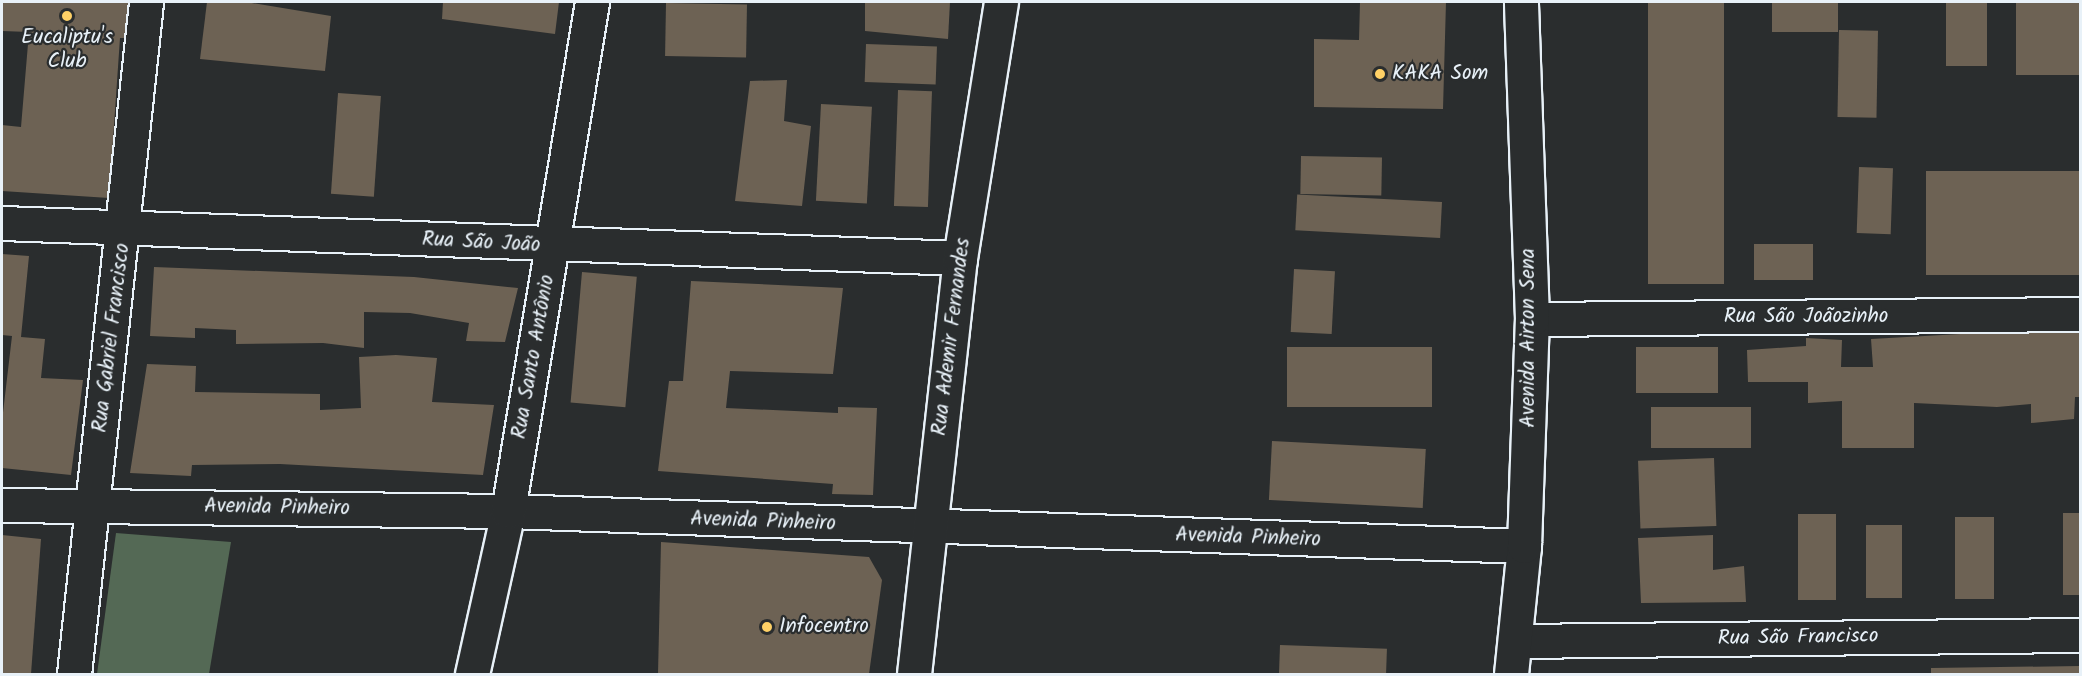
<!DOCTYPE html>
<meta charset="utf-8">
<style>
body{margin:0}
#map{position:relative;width:2082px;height:676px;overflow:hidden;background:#2a2d2e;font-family:Kalam,sans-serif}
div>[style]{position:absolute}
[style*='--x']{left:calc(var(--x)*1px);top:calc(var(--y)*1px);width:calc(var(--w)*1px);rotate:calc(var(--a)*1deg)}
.green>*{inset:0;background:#546955}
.building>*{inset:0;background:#6d6254;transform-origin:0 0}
.roads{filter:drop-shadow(2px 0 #e8f1f8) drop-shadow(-2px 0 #e8f1f8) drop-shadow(0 2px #e8f1f8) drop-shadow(0 -2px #e8f1f8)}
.minor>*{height:33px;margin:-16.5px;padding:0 16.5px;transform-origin:16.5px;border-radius:16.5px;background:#2a2d2e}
.major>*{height:33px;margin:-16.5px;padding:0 16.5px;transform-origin:16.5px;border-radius:16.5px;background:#2a2d2e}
.dots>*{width:16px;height:16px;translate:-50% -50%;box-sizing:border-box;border:3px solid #2a2d2e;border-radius:50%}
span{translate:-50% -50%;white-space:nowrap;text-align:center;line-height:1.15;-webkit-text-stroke:4.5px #2a2d2e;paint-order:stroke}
.poi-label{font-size:21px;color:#e8f1f8}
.left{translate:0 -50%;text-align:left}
.street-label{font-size:21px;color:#e8f1f8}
.frame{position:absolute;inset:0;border:3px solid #e8f1f8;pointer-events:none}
</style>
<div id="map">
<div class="green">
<div style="clip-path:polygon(116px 533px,231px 542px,209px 674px,97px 674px)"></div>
</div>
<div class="building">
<div style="clip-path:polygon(2px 2px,133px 2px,130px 38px,120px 38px,109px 198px,2px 191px,2px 125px,21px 127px,29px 32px,2px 31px)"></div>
<div style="clip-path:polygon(207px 2px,246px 2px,331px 16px,325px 71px,200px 59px)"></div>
<div style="clip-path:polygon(443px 2px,559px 2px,555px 34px,442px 19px)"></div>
<div style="clip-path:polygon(865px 2px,950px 2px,948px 39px,865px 31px)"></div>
<div style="clip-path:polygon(1360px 2px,1446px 2px,1443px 109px,1314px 107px,1314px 39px,1359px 40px)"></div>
<div style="left:1648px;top:2px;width:76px;height:282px"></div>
<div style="left:1772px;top:2px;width:66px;height:30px"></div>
<div style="left:1946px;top:2px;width:41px;height:64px"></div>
<div style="left:2016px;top:2px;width:64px;height:73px"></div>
<div style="left:666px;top:3px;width:81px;height:53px;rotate:1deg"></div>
<div style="left:1839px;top:30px;width:39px;height:87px;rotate:1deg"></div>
<div style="left:866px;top:44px;width:71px;height:38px;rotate:2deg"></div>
<div style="clip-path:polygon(787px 80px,784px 121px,811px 126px,802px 206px,735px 201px,750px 81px)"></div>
<div style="left:898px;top:90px;width:34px;height:116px;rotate:2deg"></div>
<div style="left:338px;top:93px;width:43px;height:101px;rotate:4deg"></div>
<div style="left:821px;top:104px;width:51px;height:97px;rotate:3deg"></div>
<div style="left:1301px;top:156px;width:81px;height:38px;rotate:1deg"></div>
<div style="left:1859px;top:167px;width:34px;height:66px;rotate:2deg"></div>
<div style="left:2080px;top:171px;width:104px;height:154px;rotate:90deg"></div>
<div style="left:1442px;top:202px;width:36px;height:145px;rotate:93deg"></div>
<div style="left:1754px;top:244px;width:59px;height:36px"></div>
<div style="clip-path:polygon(2px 254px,29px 256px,21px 337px,45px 339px,41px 378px,83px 380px,71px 475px,2px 468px,2px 421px,12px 336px,2px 335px)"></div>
<div style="clip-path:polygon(154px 267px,414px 277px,518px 288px,505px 342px,466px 341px,469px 323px,410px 313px,364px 312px,364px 348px,323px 343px,236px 344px,236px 330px,195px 328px,195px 338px,150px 336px)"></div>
<div style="left:1294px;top:269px;width:41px;height:63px;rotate:3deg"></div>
<div style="left:582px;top:272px;width:55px;height:131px;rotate:5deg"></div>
<div style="clip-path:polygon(691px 281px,843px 288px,833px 374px,730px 371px,726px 408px,838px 413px,838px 407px,877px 408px,873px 495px,832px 494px,833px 484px,658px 471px,669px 381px,683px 381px)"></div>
<div style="clip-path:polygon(1996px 332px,2080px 333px,2080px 397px,2075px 397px,2074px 419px,2031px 423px,2031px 404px,1997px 407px,1914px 403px,1914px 448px,1842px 448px,1842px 401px,1808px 403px,1808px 382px,1748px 382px,1747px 350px,1806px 346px,1806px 338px,1842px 340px,1841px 367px,1873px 367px,1871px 339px)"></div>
<div style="left:1287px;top:347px;width:145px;height:60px"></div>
<div style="left:1718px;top:347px;width:46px;height:82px;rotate:90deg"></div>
<div style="clip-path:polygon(396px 355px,437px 358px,432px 402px,494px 405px,483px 475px,280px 464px,192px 465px,191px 476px,130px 473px,147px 364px,196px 366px,195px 392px,320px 394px,320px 410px,361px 408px,359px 357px)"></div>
<div style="left:1751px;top:407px;width:41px;height:100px;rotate:90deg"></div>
<div style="left:1272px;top:441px;width:154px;height:59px;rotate:3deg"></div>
<div style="left:1714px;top:458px;width:68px;height:76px;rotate:88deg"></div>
<div style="left:2063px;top:513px;width:17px;height:82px"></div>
<div style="left:1798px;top:514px;width:38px;height:86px"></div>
<div style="left:1955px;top:517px;width:39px;height:82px"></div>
<div style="left:1866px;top:525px;width:36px;height:73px"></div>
<div style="clip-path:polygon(2px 535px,41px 539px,31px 674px,2px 674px)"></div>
<div style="clip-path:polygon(1713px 535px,1713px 570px,1744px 566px,1746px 602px,1641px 603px,1638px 538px)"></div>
<div style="clip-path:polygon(661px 542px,869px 557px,882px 580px,869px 674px,658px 674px)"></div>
<div style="left:1280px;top:645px;width:107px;height:29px;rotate:2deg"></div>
<div style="clip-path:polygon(2080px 666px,2080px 674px,1931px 674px,1931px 668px)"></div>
</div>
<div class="roads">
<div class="minor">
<div style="--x:2;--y:223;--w:959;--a:2.09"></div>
<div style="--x:1532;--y:319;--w:548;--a:-0.52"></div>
<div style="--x:2;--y:505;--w:506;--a:0.68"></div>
<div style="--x:508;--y:511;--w:1017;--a:1.97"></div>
<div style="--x:1515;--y:641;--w:565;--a:-0.61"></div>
<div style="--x:74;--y:674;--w:676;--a:-83.88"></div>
<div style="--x:472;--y:674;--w:167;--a:-77.5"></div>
<div style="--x:508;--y:511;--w:516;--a:-80.63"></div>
<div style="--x:914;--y:674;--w:419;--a:-83.7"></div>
<div style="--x:960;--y:258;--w:259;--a:-80.9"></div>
</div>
<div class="major">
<div style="--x:1511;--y:674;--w:129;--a:-84.2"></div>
<div style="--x:1524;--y:546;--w:227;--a:-88"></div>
<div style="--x:1532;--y:319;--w:317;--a:-92"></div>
</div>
</div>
<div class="dots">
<div style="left:67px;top:16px;background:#ffd166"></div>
<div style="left:1380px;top:74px;background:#ffd166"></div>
<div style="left:767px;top:627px;background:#ffd166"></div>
</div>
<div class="poi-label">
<span style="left:67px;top:50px">Eucaliptu's<br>Club</span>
<span class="left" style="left:1392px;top:74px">KAKA Som</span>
<span class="left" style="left:779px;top:627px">Infocentro</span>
</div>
<div class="street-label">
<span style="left:481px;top:243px;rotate:3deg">Rua São João</span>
<span style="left:1806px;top:317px">Rua São Joãozinho</span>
<span style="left:952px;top:337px;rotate:-83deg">Rua Ademir Fernandes</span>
<span style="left:112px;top:338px;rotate:-83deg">Rua Gabriel Francisco</span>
<span style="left:1529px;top:338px;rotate:-90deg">Avenida Airton Sena</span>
<span style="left:534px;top:357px;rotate:-80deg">Rua Santo Antônio</span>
<span style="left:277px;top:508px;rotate:1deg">Avenida Pinheiro</span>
<span style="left:763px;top:522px;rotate:2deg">Avenida Pinheiro</span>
<span style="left:1248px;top:538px;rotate:2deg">Avenida Pinheiro</span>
<span style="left:1798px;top:638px;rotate:-1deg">Rua São Francisco</span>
</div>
<div class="frame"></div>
</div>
